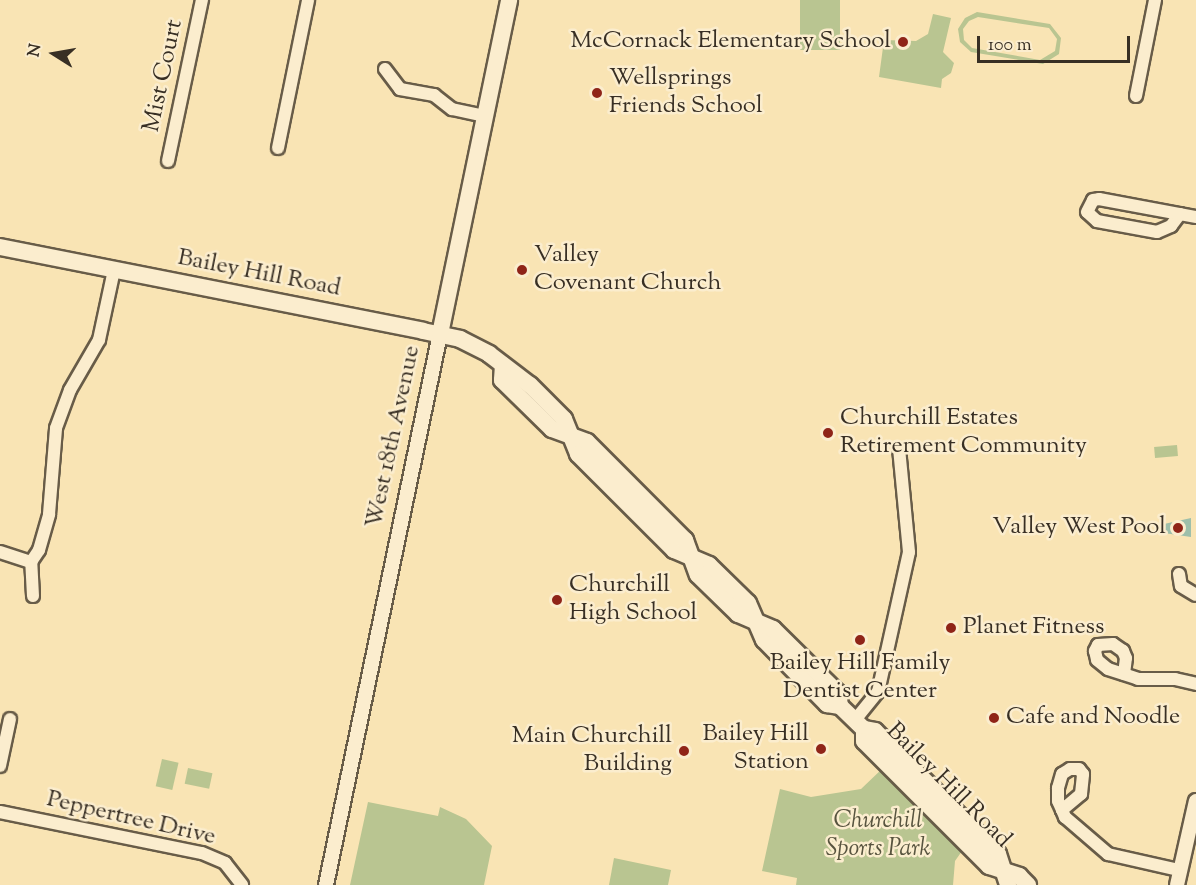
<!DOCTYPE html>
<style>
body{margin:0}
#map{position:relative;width:1196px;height:885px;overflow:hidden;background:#f9e4b4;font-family:"Sorts Mill Goudy",serif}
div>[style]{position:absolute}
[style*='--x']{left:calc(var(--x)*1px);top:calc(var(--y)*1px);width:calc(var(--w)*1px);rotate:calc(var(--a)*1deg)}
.green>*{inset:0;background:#b9c591;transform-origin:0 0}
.water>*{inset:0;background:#9ebfaa}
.roads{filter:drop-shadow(2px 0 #685c48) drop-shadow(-2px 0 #685c48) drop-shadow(0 2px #685c48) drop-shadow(0 -2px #685c48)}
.minor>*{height:12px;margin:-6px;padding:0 6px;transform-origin:6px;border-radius:6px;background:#fbedce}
.tertiary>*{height:14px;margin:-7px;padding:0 7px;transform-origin:7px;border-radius:7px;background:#fbedce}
.secondary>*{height:16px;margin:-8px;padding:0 8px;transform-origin:8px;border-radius:8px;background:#fbedce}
.dots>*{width:16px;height:16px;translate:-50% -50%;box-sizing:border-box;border:3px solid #fbedce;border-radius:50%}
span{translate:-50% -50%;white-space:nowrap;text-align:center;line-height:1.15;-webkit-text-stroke:5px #fbedce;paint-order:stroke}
.poi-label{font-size:24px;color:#382f24}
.right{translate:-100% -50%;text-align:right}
.left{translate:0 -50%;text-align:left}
.street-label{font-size:24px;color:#382f24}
.park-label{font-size:24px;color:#58543f;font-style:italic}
.north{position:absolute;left:24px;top:24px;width:60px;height:60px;-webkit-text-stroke:4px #fbedce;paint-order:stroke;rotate:281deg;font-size:16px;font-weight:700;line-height:24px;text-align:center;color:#382f24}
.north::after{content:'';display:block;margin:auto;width:21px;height:27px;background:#382f24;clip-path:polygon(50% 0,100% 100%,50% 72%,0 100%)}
.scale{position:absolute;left:977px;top:36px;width:153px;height:27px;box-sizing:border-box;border:3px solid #382f24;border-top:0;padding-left:8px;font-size:18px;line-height:21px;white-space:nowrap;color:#382f24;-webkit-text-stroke:4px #fbedce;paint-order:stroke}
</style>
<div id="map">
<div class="green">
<div style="left:800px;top:0;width:40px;height:50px"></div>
<div style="clip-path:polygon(evenodd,977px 12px,1050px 24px,1061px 38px,1059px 54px,1043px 64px,971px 52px,960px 42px,958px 29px,965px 18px,977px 12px,978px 17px,1049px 28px,1057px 39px,1055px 51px,1040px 60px,972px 48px,964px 40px,963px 29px,969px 21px,978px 17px)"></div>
<div style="clip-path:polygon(933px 14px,951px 18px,943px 52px,954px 63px,951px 73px,942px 79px,941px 88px,879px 77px,884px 40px,916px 41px,928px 34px)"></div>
<div style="left:1177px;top:445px;width:11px;height:23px;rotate:85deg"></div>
<div style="left:162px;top:759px;width:17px;height:28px;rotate:13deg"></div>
<div style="left:188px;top:768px;width:25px;height:16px;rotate:12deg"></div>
<div style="clip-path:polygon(883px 768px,962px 851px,955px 861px,953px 885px,796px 885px,797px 878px,762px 871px,780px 789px,811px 797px,861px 789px)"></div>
<div style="clip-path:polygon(368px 802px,438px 816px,440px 807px,466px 819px,492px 846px,484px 885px,350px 885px)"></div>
<div style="clip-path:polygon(614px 858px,671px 870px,668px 885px,609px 885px)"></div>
</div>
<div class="water">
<div style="clip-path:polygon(1191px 518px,1191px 537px,1164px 533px,1164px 524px)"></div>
</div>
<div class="roads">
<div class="minor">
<div style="--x:385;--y:69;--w:25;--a:53"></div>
<div style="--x:400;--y:89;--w:35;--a:10"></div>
<div style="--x:434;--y:95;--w:23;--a:38"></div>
<div style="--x:452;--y:109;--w:34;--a:12"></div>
<div style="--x:1136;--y:96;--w:98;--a:-78.8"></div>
<div style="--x:278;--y:148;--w:151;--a:-78.5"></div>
<div style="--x:168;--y:161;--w:165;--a:-78.1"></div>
<div style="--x:1180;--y:214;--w:15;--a:127"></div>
<div style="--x:1171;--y:226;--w:15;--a:157"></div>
<div style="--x:1157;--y:232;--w:61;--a:-169.6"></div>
<div style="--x:1097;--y:221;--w:13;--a:-138"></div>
<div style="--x:1087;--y:212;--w:13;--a:-63"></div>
<div style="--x:1093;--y:200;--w:6;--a:-9"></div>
<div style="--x:1099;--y:199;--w:99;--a:10.5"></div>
<div style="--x:0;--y:552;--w:33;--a:18"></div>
<div style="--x:1179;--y:574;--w:12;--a:81"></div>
<div style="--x:1181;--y:586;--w:17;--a:31"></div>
<div style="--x:33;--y:596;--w:34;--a:-93"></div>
<div style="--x:31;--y:562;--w:14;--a:-56"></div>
<div style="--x:39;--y:550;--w:37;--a:-74"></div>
<div style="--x:49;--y:514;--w:86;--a:-85.3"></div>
<div style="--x:56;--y:428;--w:40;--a:-69.8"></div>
<div style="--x:70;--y:390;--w:58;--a:-59.9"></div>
<div style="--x:99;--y:340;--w:72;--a:-77.9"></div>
<div style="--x:1124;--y:674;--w:16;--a:-83"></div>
<div style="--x:1126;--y:658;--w:8;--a:-113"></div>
<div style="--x:1123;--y:651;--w:12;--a:-145"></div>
<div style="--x:1113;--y:644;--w:15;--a:176"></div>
<div style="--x:1098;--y:645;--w:7;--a:117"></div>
<div style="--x:1095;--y:651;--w:9;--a:77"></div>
<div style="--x:1097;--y:660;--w:14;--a:39"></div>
<div style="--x:1108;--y:669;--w:32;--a:18"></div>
<div style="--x:1138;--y:679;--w:37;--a:0"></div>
<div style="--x:1175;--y:679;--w:22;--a:13"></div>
<div style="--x:855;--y:720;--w:36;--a:-51"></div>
<div style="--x:878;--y:692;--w:143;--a:-77.5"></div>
<div style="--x:909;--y:552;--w:103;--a:-95.5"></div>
<div style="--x:0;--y:766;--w:48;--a:-78"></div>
<div style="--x:1062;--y:810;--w:25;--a:-40"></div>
<div style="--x:1081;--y:794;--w:20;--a:-84"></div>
<div style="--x:1083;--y:774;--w:6;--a:-129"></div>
<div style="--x:1079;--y:769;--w:9;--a:180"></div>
<div style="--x:1070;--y:769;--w:9;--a:148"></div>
<div style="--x:1062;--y:774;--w:15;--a:106"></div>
<div style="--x:1058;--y:788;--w:13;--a:90"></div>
<div style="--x:1058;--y:801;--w:10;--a:66"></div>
<div style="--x:1062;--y:810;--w:8;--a:67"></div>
<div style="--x:1065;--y:817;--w:57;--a:40.7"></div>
<div style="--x:1108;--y:854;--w:73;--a:12.7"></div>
<div style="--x:0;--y:812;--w:206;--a:11.5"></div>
<div style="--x:202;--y:853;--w:25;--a:23"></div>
<div style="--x:225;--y:863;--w:28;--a:52"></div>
</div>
<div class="tertiary">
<div style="--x:326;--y:885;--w:563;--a:-78.31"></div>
<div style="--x:1177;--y:885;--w:86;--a:-77.3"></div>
</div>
<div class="secondary">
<div style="--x:0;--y:247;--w:431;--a:11.2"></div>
<div style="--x:423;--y:331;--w:38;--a:12"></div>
<div style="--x:460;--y:339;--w:33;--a:27"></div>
<div style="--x:489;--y:354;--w:51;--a:37.1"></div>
<div style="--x:530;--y:385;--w:48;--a:45"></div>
<div style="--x:564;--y:419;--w:38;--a:68"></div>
<div style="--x:578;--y:454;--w:136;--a:45"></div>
<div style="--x:674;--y:550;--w:38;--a:23"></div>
<div style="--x:709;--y:565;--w:54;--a:44.3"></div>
<div style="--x:748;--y:603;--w:40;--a:66.6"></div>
<div style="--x:764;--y:640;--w:90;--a:45.5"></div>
<div style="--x:827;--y:704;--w:13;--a:9"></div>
<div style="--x:840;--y:706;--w:33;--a:44"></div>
<div style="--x:864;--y:729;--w:11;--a:10"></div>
<div style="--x:875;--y:731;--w:174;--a:45"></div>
<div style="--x:998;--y:854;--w:33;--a:72"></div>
<div style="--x:440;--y:334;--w:341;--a:-78.3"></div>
<div style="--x:503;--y:365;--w:15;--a:94"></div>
<div style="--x:502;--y:380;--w:70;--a:44.4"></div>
<div style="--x:552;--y:429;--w:37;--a:20"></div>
<div style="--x:587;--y:442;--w:139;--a:45"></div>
<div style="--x:685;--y:540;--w:37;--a:70"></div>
<div style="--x:698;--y:575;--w:56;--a:44.3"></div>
<div style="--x:738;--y:614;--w:38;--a:23"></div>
<div style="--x:773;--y:629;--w:91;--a:44.6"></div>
<div style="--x:838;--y:693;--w:13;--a:81"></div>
<div style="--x:864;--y:729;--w:12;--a:90"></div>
<div style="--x:864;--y:741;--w:177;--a:45"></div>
<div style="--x:989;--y:866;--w:32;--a:18"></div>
<div style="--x:1019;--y:876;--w:13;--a:45"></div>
</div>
</div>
<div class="dots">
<div style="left:903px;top:42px;background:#8f2418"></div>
<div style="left:597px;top:93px;background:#8f2418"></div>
<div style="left:522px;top:270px;background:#8f2418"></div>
<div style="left:828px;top:433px;background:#8f2418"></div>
<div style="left:1178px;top:528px;background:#8f2418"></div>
<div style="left:557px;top:600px;background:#8f2418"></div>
<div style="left:951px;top:628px;background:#8f2418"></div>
<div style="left:860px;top:640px;background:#8f2418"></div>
<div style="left:994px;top:718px;background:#8f2418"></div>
<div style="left:821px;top:749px;background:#8f2418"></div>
<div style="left:684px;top:751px;background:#8f2418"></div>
</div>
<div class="poi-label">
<span class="right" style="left:891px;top:42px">McCornack Elementary School</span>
<span class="left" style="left:609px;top:93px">Wellsprings<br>Friends School</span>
<span class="left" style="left:534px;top:270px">Valley<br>Covenant Church</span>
<span class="left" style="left:840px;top:433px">Churchill Estates<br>Retirement Community</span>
<span class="right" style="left:1166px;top:528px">Valley West Pool</span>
<span class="left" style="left:569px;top:600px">Churchill<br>High School</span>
<span class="left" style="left:963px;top:628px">Planet Fitness</span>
<span style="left:860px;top:678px">Bailey Hill Family<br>Dentist Center</span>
<span class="left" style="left:1006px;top:718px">Cafe and Noodle</span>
<span class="right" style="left:809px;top:749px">Bailey Hill<br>Station</span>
<span class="right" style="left:672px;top:751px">Main Churchill<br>Building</span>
</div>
<div class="street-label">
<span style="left:164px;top:76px;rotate:-78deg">Mist Court</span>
<span style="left:259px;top:274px;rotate:11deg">Bailey Hill Road</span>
<span style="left:394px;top:437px;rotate:-78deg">West 18th Avenue</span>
<span style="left:948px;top:786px;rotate:45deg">Bailey Hill Road</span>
<span style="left:131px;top:819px;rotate:13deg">Peppertree Drive</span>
</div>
<div class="park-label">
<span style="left:878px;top:836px">Churchill<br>Sports Park</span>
</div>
<div class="north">N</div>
<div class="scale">100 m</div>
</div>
